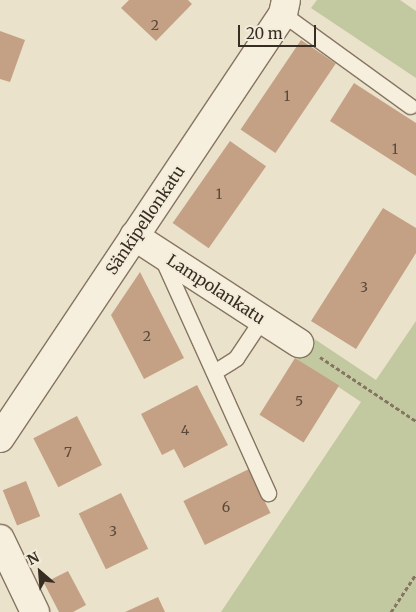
<!DOCTYPE html>
<meta charset="utf-8">
<style>
body{margin:0}
#map{position:relative;width:416px;height:612px;overflow:hidden;background:#eae2cb;font-family:Merriweather,serif}
div>[style]{position:absolute}
[style*='--x']{left:calc(var(--x)*1px);top:calc(var(--y)*1px);width:calc(var(--w)*1px);rotate:calc(var(--a)*1deg)}
.green>*{inset:0;background:#c2c89f}
.building>*{inset:0;background:#c4a185;transform-origin:0 0}
.path>*{height:3px;margin-top:-1.5px;transform-origin:0;background:repeating-linear-gradient(90deg,#867561 0 4px,transparent 0 6.5px)}
.roads{filter:drop-shadow(1px 0 #867561) drop-shadow(-1px 0 #867561) drop-shadow(0 1px #867561) drop-shadow(0 -1px #867561)}
.service>*{height:15px;margin:-7.5px;padding:0 7.5px;transform-origin:7.5px;border-radius:7.5px;background:#f6efdd}
.minor>*{height:28px;margin:-14px;padding:0 14px;transform-origin:14px;border-radius:14px;background:#f6efdd}
span{translate:-50% -50%;white-space:nowrap;text-align:center;line-height:1.15;-webkit-text-stroke:4px #f3ecda;paint-order:stroke}
.number-label{font-size:14px;color:#5b4a3b}
.number-label span{-webkit-text-stroke-width:0}
.street-label{font-size:16px;color:#382d22}
.north{position:absolute;left:15px;top:547px;width:50px;height:50px;-webkit-text-stroke:4px #f3ecda;paint-order:stroke;rotate:333deg;font-size:14px;font-weight:700;line-height:20px;text-align:center;color:#382d22}
.north::after{content:'';display:block;margin:auto;width:18px;height:22px;background:#382d22;clip-path:polygon(50% 0,100% 100%,50% 72%,0 100%)}
.scale{position:absolute;left:238px;top:25px;width:78px;height:22px;box-sizing:border-box;border:2px solid #382d22;border-top:0;padding-left:6px;font-size:15px;line-height:18px;white-space:nowrap;color:#382d22;-webkit-text-stroke:4px #f3ecda;paint-order:stroke}
</style>
<div id="map">
<div class="green">
<div style="clip-path:polygon(317px 0,400px 0,416px 11px,416px 78px,311px 8px)"></div>
<div style="clip-path:polygon(416px 321px,416px 612px,221px 612px,361px 402px,283px 350px,298px 328px,376px 380px)"></div>
</div>
<div class="building">
<div style="clip-path:polygon(129px 0,188px 0,192px 4px,156px 41px,121px 8px)"></div>
<div style="clip-path:polygon(0 31px,25px 40px,10px 82px,0 79px)"></div>
<div style="left:301px;top:40px;width:42px;height:108px;rotate:34deg"></div>
<div style="clip-path:polygon(354px 83px,416px 123px,416px 176px,330px 121px)"></div>
<div style="left:230px;top:141px;width:44px;height:100px;rotate:35deg"></div>
<div style="clip-path:polygon(383px 208px,416px 228px,416px 253px,356px 349px,311px 321px)"></div>
<div style="clip-path:polygon(140px 272px,184px 358px,144px 379px,111px 315px)"></div>
<div style="left:295px;top:358px;width:52px;height:67px;rotate:32deg"></div>
<div style="clip-path:polygon(197px 385px,228px 445px,184px 468px,174px 449px,162px 455px,141px 414px)"></div>
<div style="left:77px;top:416px;width:55px;height:49px;rotate:63deg"></div>
<div style="left:249px;top:469px;width:49px;height:73px;rotate:64deg"></div>
<div style="left:26px;top:481px;width:38px;height:25px;rotate:68deg"></div>
<div style="left:121px;top:493px;width:62px;height:47px;rotate:64deg"></div>
<div style="clip-path:polygon(68px 571px,86px 605px,73px 612px,59px 612px,44px 583px)"></div>
<div style="clip-path:polygon(158px 597px,165px 612px,125px 612px)"></div>
</div>
<div class="path">
<div style="--x:320;--y:357;--w:115;--a:33.7"></div>
<div style="--x:391;--y:612;--w:45;--a:-56.7"></div>
</div>
<div class="roads">
<div class="service">
<div style="--x:283;--y:14;--w:157;--a:35.9"></div>
<div style="--x:162;--y:258;--w:258;--a:65.7"></div>
<div style="--x:214;--y:372;--w:26;--a:-32"></div>
<div style="--x:236;--y:358;--w:47;--a:-56.3"></div>
</div>
<div class="minor">
<div style="--x:134;--y:236;--w:197;--a:33"></div>
<div style="--x:0;--y:438;--w:510;--a:-56.28"></div>
<div style="--x:283;--y:14;--w:14;--a:-78"></div>
<div style="--x:0;--y:539;--w:81;--a:64.4"></div>
</div>
</div>
<div class="number-label">
<span style="left:155px;top:25px">2</span>
<span style="left:287px;top:96px">1</span>
<span style="left:395px;top:149px">1</span>
<span style="left:219px;top:194px">1</span>
<span style="left:364px;top:287px">3</span>
<span style="left:147px;top:336px">2</span>
<span style="left:299px;top:401px">5</span>
<span style="left:185px;top:430px">4</span>
<span style="left:68px;top:452px">7</span>
<span style="left:226px;top:507px">6</span>
<span style="left:113px;top:531px">3</span>
</div>
<div class="street-label">
<span style="left:145px;top:220px;rotate:-56deg">Sänkipellonkatu</span>
<span style="left:216px;top:289px;rotate:33deg">Lampolankatu</span>
</div>
<div class="north">N</div>
<div class="scale">20 m</div>
</div>
